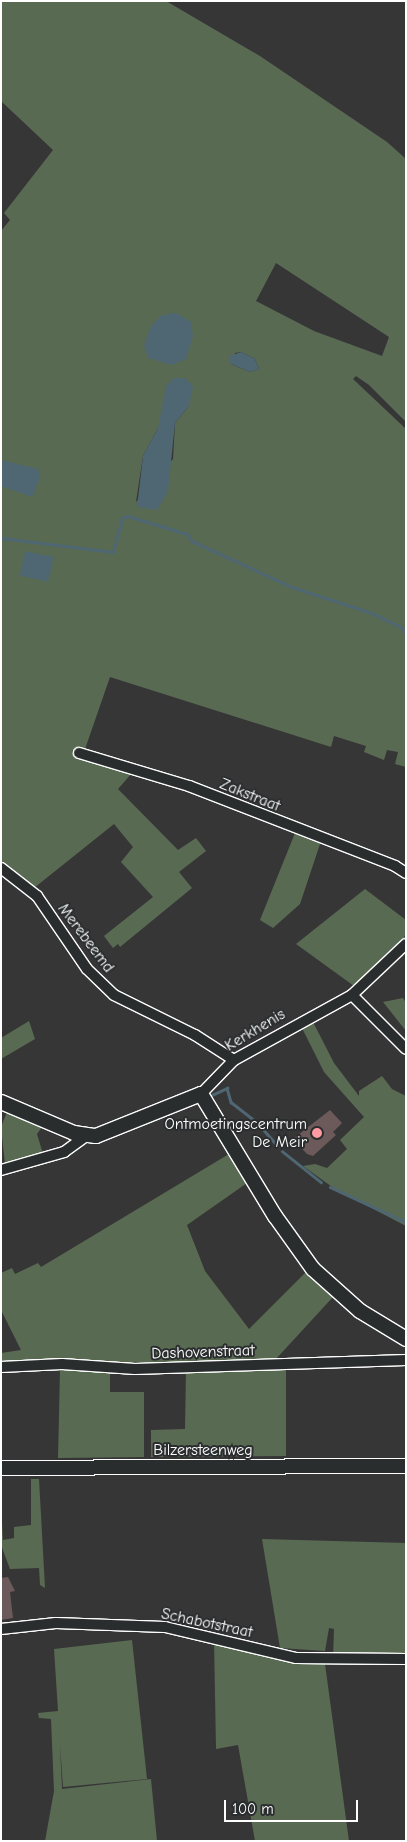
<!DOCTYPE html>
<style>
body{margin:0}
#map{position:relative;width:407px;height:1842px;overflow:hidden;background:#373637;font-family:"Comic Neue",sans-serif}
div>[style]{position:absolute}
[style*='--x']{left:calc(var(--x)*1px);top:calc(var(--y)*1px);width:calc(var(--w)*1px);rotate:calc(var(--a)*1deg)}
.green>*{inset:0;background:#596a53}
.water>*{inset:0;background:#4e6773;transform-origin:0 0}
.stream>*{height:2.5px;margin:-1.25px;padding:0 1.25px;transform-origin:1.25px;border-radius:1.25px;background:#4e6773}
.building>*{inset:0;background:#6c5959}
.roads{filter:drop-shadow(1px 0 #fff) drop-shadow(-1px 0 #fff) drop-shadow(0 1px #fff) drop-shadow(0 -1px #fff)}
.street>*{height:10px;margin:-5px;padding:0 5px;transform-origin:5px;border-radius:5px;background:#2a2d2e}
.secondary>*{height:14px;margin:-7px;padding:0 7px;transform-origin:7px;border-radius:7px;background:#2a2d2e}
.dots>*{width:14px;height:14px;translate:-50% -50%;box-sizing:border-box;border:2px solid #2a2d2e;border-radius:50%}
span{translate:-50% -50%;white-space:nowrap;text-align:center;line-height:1.15;-webkit-text-stroke:4px #2a2d2e;paint-order:stroke}
.street-label{font-size:16px;color:#fff}
.poi-label{font-size:16px;color:#fff}
.right{translate:-100% -50%;text-align:right}
.frame{position:absolute;inset:0;border:2px solid #fff;pointer-events:none}
.scale{position:absolute;left:224px;top:1800px;width:134px;height:22px;box-sizing:border-box;border:2px solid #fff;border-top:0;padding-left:6px;font-size:15px;line-height:18px;white-space:nowrap;color:#fff;-webkit-text-stroke:4px #2a2d2e;paint-order:stroke}
</style>
<div id="map">
<div class="green">
<div style="clip-path:polygon(evenodd,1px 1px,166px 1px,260px 56px,387px 142px,406px 159px,406px 422px,369px 385px,356px 376px,353px 379px,406px 429px,406px 767px,395px 764px,398px 752px,387px 750px,384px 760px,364px 752px,366px 746px,334px 736px,331px 747px,110px 677px,84px 752px,132px 773px,118px 789px,178px 850px,196px 838px,206px 851px,179px 872px,192px 888px,120px 947px,118px 944px,113px 948px,104px 936px,153px 897px,121px 862px,133px 847px,114px 824px,34px 888px,1px 864px,1px 231px,10px 220px,4px 213px,53px 150px,1px 101px,1px 1px,276px 263px,389px 337px,382px 356px,314px 331px,256px 301px,276px 263px,1px 1px,241px 352px,255px 359px,259px 369px,250px 372px,231px 364px,235px 353px,241px 352px,1px 1px,189px 406px,175px 423px,173px 459px,136px 502px,143px 456px,158px 428px,189px 406px)"></div>
<div style="clip-path:polygon(295px 833px,321px 841px,300px 904px,273px 928px,260px 920px)"></div>
<div style="clip-path:polygon(365px 889px,406px 920px,406px 934px,398px 947px,354px 986px,296px 944px)"></div>
<div style="clip-path:polygon(403px 998px,406px 1003px,406px 1031px,383px 1002px)"></div>
<div style="clip-path:polygon(29px 1021px,35px 1039px,1px 1059px,1px 1038px)"></div>
<div style="clip-path:polygon(313px 1022px,334px 1063px,359px 1096px,359px 1091px,382px 1076px,392px 1089px,406px 1096px,406px 1226px,335px 1189px,303px 1166px,315px 1164px,327px 1168px,347px 1149px,340px 1140px,364px 1117px,324px 1072px,302px 1028px)"></div>
<div style="clip-path:polygon(7px 1112px,42px 1127px,37px 1134px,43px 1154px,5px 1164px,1px 1127px)"></div>
<div style="clip-path:polygon(229px 1154px,247px 1183px,187px 1225px,205px 1271px,249px 1329px,305px 1273px,333px 1297px,275px 1360px,1px 1365px,1px 1353px,21px 1350px,1px 1310px,1px 1273px,12px 1268px,15px 1274px,38px 1263px,41px 1267px)"></div>
<div style="clip-path:polygon(286px 1367px,286px 1456px,151px 1457px,151px 1430px,185px 1429px,186px 1369px)"></div>
<div style="clip-path:polygon(110px 1368px,110px 1392px,144px 1392px,144px 1457px,58px 1458px,60px 1369px)"></div>
<div style="clip-path:polygon(31px 1479px,39px 1479px,45px 1588px,40px 1585px,39px 1568px,10px 1569px,1px 1545px,1px 1507px,3px 1540px,14px 1538px,14px 1527px,31px 1525px)"></div>
<div style="clip-path:polygon(262px 1539px,406px 1543px,406px 1657px,333px 1657px,334px 1629px,329px 1628px,325px 1651px,280px 1648px)"></div>
<div style="clip-path:polygon(132px 1640px,147px 1779px,63px 1787px,60px 1744px,62px 1789px,151px 1779px,157px 1841px,45px 1841px,54px 1791px,51px 1719px,39px 1718px,38px 1713px,58px 1711px,54px 1649px)"></div>
<div style="clip-path:polygon(214px 1641px,294px 1661px,325px 1664px,349px 1841px,255px 1841px,238px 1745px,216px 1749px)"></div>
</div>
<div class="water">
<div style="clip-path:polygon(176px 313px,191px 322px,193px 336px,186px 359px,172px 365px,148px 358px,144px 345px,151px 326px,162px 315px)"></div>
<div style="clip-path:polygon(241px 352px,255px 359px,259px 369px,250px 372px,229px 363px,229px 356px)"></div>
<div style="clip-path:polygon(174px 378px,185px 378px,193px 386px,189px 406px,175px 423px,168px 491px,157px 510px,137px 507px,143px 456px,158px 428px,166px 386px)"></div>
<div style="clip-path:polygon(1px 460px,38px 469px,40px 478px,32px 497px,1px 486px)"></div>
<div style="left:25px;top:551px;width:29px;height:25px;rotate:12deg"></div>
</div>
<div class="stream">
<div style="--x:1;--y:538;--w:113;--a:7.1"></div>
<div style="--x:113;--y:552;--w:35;--a:-75"></div>
<div style="--x:122;--y:518;--w:6;--a:-18"></div>
<div style="--x:128;--y:516;--w:62;--a:17"></div>
<div style="--x:187;--y:534;--w:9;--a:54"></div>
<div style="--x:192;--y:541;--w:110;--a:24.7"></div>
<div style="--x:292;--y:587;--w:81;--a:18"></div>
<div style="--x:369;--y:612;--w:35;--a:25"></div>
<div style="--x:401;--y:627;--w:8;--a:50"></div>
<div style="--x:212;--y:1095;--w:17;--a:-25"></div>
<div style="--x:227;--y:1088;--w:15;--a:74"></div>
<div style="--x:231;--y:1102;--w:33;--a:38"></div>
<div style="--x:257;--y:1122;--w:32;--a:49"></div>
<div style="--x:282;--y:1151;--w:50;--a:38.5"></div>
<div style="--x:330;--y:1187;--w:84;--a:24.7"></div>
</div>
<div class="building">
<div style="clip-path:polygon(330px 1110px,342px 1123px,333px 1132px,336px 1135px,313px 1156px,307px 1154px,293px 1139px)"></div>
<div style="clip-path:polygon(8px 1577px,15px 1591px,10px 1592px,13px 1618px,1px 1620px,1px 1578px)"></div>
</div>
<div class="roads">
<div class="street">
<div style="--x:79;--y:753;--w:115;--a:16.7"></div>
<div style="--x:189;--y:786;--w:221;--a:21.2"></div>
<div style="--x:395;--y:866;--w:13;--a:32"></div>
<div style="--x:1;--y:868;--w:46;--a:37.9"></div>
<div style="--x:37;--y:896;--w:88;--a:55.6"></div>
<div style="--x:87;--y:969;--w:37;--a:44"></div>
<div style="--x:114;--y:995;--w:90;--a:26.3"></div>
<div style="--x:195;--y:1035;--w:46;--a:32.7"></div>
<div style="--x:352;--y:995;--w:76;--a:45"></div>
<div style="--x:201;--y:1094;--w:47;--a:-45.9"></div>
<div style="--x:234;--y:1060;--w:135;--a:-28.8"></div>
<div style="--x:352;--y:995;--w:74;--a:-43.4"></div>
<div style="--x:1;--y:1170;--w:66;--a:-15.9"></div>
<div style="--x:64;--y:1152;--w:27;--a:-36"></div>
<div style="--x:1;--y:1367;--w:61;--a:-2.8"></div>
<div style="--x:62;--y:1364;--w:73;--a:3.9"></div>
<div style="--x:135;--y:1369;--w:271;--a:-1.9"></div>
<div style="--x:1;--y:1629;--w:55;--a:-6.2"></div>
<div style="--x:56;--y:1623;--w:109;--a:2.1"></div>
<div style="--x:165;--y:1627;--w:135;--a:13.3"></div>
<div style="--x:296;--y:1658;--w:110;--a:0.5"></div>
</div>
<div class="secondary">
<div style="--x:1;--y:1102;--w:79;--a:23"></div>
<div style="--x:74;--y:1133;--w:22;--a:8"></div>
<div style="--x:96;--y:1136;--w:113;--a:-21.8"></div>
<div style="--x:201;--y:1094;--w:143;--a:58.8"></div>
<div style="--x:275;--y:1216;--w:65;--a:54.4"></div>
<div style="--x:313;--y:1269;--w:63;--a:41.8"></div>
<div style="--x:360;--y:1311;--w:54;--a:31.3"></div>
<div style="--x:1;--y:1468;--w:405;--a:-0.3"></div>
</div>
</div>
<div class="dots">
<div style="left:317px;top:1133px;background:#ff9aa2"></div>
</div>
<div class="street-label">
<span style="left:250px;top:795px;rotate:22deg">Zakstraat</span>
<span style="left:86px;top:938px;rotate:53deg">Merebeemd</span>
<span style="left:255px;top:1030px;rotate:-31deg">Kerkhenis</span>
<span style="left:203px;top:1352px;rotate:-2deg">Dashovenstraat</span>
<span style="left:203px;top:1450px">Bilzersteenweg</span>
<span style="left:207px;top:1623px;rotate:12deg">Schabotstraat</span>
</div>
<div class="poi-label">
<span class="right" style="left:307px;top:1133px">Ontmoetingscentrum<br>De Meir</span>
</div>
<div class="frame"></div>
<div class="scale">100 m</div>
</div>
